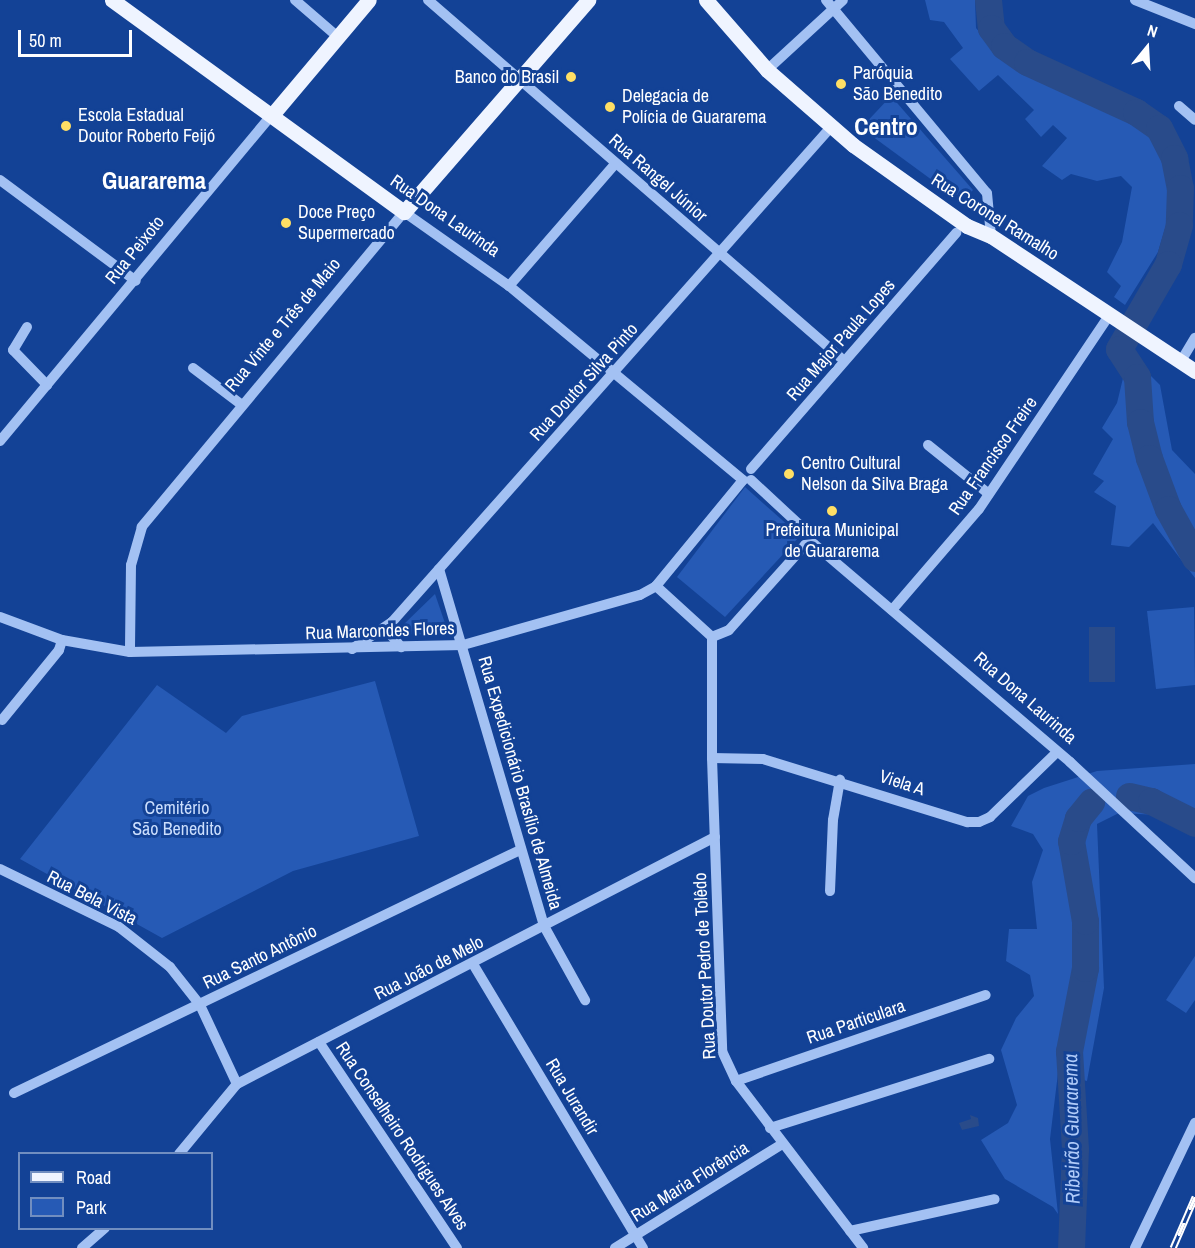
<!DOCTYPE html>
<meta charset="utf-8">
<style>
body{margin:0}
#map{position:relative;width:1195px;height:1248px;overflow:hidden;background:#134296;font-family:"Archivo Narrow",sans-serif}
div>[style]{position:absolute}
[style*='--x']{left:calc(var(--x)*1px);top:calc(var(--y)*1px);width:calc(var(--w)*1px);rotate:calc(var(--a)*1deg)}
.green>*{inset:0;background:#265ab5}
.water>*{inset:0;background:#294b8a;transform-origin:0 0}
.river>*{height:27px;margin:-13.5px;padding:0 13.5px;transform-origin:13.5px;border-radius:13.5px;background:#294b8a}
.minor>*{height:10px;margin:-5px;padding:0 5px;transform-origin:5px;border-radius:5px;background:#a3c1f3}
.major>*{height:15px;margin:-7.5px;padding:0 7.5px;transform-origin:7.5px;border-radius:7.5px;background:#eff4ff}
.rail>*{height:7px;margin-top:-3.5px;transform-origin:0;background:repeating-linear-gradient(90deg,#134296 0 14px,#fff 0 28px);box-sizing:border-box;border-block:2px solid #fff}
.dots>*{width:16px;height:16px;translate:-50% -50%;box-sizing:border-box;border:3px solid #134296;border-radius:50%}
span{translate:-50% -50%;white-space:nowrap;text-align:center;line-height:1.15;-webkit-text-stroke:6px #134296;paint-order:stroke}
.poi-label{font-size:18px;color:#fff}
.left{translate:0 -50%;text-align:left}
.right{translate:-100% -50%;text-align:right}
.street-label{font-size:18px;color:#fff}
.park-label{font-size:18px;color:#cbdefd}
.water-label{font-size:20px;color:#b0cbf9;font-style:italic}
.district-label{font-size:24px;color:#fff;font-weight:700}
.legend{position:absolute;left:18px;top:1152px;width:195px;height:78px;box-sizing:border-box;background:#134296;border:2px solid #718ec0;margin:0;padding:8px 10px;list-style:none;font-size:18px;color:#fff}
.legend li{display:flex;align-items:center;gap:12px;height:30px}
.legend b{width:30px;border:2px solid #718ec0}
.north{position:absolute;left:1117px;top:18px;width:60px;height:60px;-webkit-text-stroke:4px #134296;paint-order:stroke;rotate:18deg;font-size:16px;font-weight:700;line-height:24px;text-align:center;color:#fff}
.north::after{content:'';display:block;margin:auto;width:21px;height:27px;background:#fff;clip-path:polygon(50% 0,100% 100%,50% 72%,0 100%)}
.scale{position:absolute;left:18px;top:30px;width:114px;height:27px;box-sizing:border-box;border:3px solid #fff;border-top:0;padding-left:8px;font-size:18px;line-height:21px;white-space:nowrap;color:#fff;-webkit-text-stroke:4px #134296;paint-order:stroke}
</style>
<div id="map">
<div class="green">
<div style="clip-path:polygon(925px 0,975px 0,976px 28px,996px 52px,1037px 80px,1141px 125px,1164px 155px,1171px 192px,1167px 222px,1158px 252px,1125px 305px,1114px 297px,1121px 286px,1107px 272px,1122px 242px,1132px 187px,1121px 176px,1097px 181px,1071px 174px,1062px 180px,1042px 166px,1067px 138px,1053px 125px,1041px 137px,1025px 119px,1034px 110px,998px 75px,979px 91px,950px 59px,963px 48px,944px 22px,930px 20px)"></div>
<div style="clip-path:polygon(891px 96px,973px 190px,962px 202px,861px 128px)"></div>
<div style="clip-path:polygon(1124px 374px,1143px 379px,1149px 374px,1160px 385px,1172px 450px,1195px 474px,1195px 578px,1153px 523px,1129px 547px,1111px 545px,1116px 506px,1094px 492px,1104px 481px,1093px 474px,1113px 439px,1102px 428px,1117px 403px)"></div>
<div style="clip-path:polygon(745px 487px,800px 536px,725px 617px,677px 577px)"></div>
<div style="clip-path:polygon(435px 594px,448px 632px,442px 635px,405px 634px,403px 625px)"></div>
<div style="clip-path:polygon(1194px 607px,1195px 685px,1156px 689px,1147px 611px)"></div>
<div style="clip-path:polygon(375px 681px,419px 836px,293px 871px,162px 938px,20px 859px,157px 685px,226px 733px,242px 716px)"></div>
<div style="clip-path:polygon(1195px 764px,1195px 835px,1158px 815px,1119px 813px,1097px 824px,1104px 988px,1087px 1081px,1058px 1073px,1050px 1139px,1058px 1214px,1053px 1207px,1005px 1179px,981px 1140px,1008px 1123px,1017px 1105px,1001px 1050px,1016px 1018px,1034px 996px,1030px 975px,1006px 961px,1009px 929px,1037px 929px,1032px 882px,1043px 850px,1033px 834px,1011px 826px,1028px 796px,1044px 788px,1097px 771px)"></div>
<div style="clip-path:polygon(1195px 956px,1195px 1000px,1186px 1013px,1166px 1000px)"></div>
</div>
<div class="water">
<div style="left:1089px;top:627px;width:26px;height:55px"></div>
<div style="clip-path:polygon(970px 1115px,978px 1118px,979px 1126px,962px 1130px,959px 1123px,971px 1119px)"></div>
</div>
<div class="river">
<div style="--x:988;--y:0;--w:28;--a:84"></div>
<div style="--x:991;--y:28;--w:22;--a:54"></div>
<div style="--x:1004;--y:46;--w:28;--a:35"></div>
<div style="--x:1027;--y:62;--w:120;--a:24.6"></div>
<div style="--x:1136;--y:112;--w:28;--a:35"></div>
<div style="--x:1159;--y:128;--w:34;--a:63"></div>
<div style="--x:1174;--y:158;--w:31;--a:79"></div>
<div style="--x:1180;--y:188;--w:37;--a:92"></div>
<div style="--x:1179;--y:225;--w:41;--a:105.8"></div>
<div style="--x:1168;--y:264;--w:98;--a:120"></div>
<div style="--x:1119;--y:349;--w:33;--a:57"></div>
<div style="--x:1137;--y:377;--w:45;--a:86.2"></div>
<div style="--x:1140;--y:422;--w:37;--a:76"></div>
<div style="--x:1149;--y:458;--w:54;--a:69.6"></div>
<div style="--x:1168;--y:509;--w:56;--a:61.1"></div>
<div style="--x:1129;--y:796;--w:23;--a:13"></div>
<div style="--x:1151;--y:801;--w:49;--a:26.6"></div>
<div style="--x:1071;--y:1248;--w:99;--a:-87.7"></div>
<div style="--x:1075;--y:1149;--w:98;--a:-93.5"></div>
<div style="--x:1069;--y:1051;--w:85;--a:-79.1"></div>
<div style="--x:1085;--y:968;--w:47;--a:-90"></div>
<div style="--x:1085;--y:921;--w:81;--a:-99.9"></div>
<div style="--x:1071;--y:841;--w:24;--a:-73"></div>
<div style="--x:1078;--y:818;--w:21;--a:-51"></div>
</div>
<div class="minor">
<div style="--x:295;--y:0;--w:57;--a:40.7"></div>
<div style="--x:428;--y:0;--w:545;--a:40.91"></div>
<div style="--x:826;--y:0;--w:251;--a:50.2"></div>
<div style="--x:987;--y:193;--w:43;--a:84.7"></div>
<div style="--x:1135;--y:0;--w:65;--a:21.8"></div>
<div style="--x:767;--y:70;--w:103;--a:-42.6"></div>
<div style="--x:1179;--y:106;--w:21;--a:41"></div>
<div style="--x:0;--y:180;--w:169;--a:36.6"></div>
<div style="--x:509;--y:286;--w:162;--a:-49"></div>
<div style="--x:27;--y:327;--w:27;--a:121"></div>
<div style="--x:13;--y:350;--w:49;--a:45.8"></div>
<div style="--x:1181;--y:361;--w:27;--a:-59"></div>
<div style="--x:193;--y:368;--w:61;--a:37.1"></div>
<div style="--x:0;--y:441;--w:425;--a:-50.2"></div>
<div style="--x:928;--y:445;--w:78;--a:38.8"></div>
<div style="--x:751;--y:469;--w:313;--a:-49"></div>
<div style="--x:751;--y:480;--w:74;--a:42.8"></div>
<div style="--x:439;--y:569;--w:372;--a:73.6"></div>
<div style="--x:544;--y:926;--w:85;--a:61"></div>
<div style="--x:656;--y:586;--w:76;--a:42.3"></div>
<div style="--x:892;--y:610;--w:133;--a:-49.3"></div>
<div style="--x:979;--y:509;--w:235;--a:-56.1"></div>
<div style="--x:0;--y:617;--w:66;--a:20.4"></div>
<div style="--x:62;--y:640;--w:69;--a:10"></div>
<div style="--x:130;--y:652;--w:333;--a:-1.2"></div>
<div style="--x:463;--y:645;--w:184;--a:-15.8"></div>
<div style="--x:640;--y:595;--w:18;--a:-29"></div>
<div style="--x:656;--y:586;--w:137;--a:-50.6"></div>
<div style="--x:743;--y:480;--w:304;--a:-140.3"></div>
<div style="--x:509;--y:286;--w:128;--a:-144.8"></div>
<div style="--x:404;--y:212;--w:410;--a:129.8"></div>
<div style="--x:142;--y:527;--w:40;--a:106"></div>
<div style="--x:131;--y:565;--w:87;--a:90.7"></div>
<div style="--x:392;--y:622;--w:13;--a:94"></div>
<div style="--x:391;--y:635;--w:16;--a:50"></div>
<div style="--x:712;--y:637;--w:121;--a:90"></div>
<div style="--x:712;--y:758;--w:293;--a:88"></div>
<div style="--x:722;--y:1051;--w:33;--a:65"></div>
<div style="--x:736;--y:1081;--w:210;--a:52.7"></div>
<div style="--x:712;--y:637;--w:18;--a:-22"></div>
<div style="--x:729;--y:630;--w:114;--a:-48.2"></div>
<div style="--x:805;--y:545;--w:9;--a:-6"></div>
<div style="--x:814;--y:544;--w:336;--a:40.4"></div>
<div style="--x:1070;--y:762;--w:171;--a:42.9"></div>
<div style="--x:352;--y:649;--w:48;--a:-34"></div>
<div style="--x:392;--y:622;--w:662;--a:-48.43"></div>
<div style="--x:2;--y:720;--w:90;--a:-50.8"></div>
<div style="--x:59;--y:650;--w:10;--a:-73"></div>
<div style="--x:712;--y:758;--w:51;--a:1.1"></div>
<div style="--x:763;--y:759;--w:214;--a:17.2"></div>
<div style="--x:967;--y:822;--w:12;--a:0"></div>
<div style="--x:979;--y:822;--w:12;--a:-24"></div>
<div style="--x:990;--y:817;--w:93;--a:-44.1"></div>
<div style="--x:0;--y:869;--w:132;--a:26"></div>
<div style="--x:119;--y:927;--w:65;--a:38.1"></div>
<div style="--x:170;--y:967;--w:48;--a:51.7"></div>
<div style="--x:200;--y:1005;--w:87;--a:64.9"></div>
<div style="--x:830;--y:891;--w:71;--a:-87.6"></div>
<div style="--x:833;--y:820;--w:41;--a:-80.1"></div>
<div style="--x:473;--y:964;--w:331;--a:59.1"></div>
<div style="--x:319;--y:1042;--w:248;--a:56.2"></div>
<div style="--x:736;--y:1081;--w:264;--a:-19"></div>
<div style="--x:14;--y:1093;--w:561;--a:-25.65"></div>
<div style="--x:770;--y:1128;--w:230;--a:-17.5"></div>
<div style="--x:179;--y:1154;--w:91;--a:-50.4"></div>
<div style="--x:237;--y:1084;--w:538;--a:-27.33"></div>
<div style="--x:850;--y:1231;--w:148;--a:-12.4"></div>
<div style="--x:82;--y:1248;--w:30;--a:-41"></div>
<div style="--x:615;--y:1248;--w:197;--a:-31.9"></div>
<div style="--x:1135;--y:1248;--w:139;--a:-64.4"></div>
</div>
<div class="major">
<div style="--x:112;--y:0;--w:361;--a:36"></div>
<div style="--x:404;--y:212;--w:281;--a:-49"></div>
<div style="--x:706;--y:0;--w:93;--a:48.9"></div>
<div style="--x:767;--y:70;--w:114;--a:41.1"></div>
<div style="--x:853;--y:145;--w:140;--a:35.4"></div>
<div style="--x:967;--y:226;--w:26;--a:23"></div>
<div style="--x:991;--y:236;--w:245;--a:33.5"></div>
<div style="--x:272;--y:115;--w:150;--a:-49.9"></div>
</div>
<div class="rail">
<div style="--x:1173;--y:1248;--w:56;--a:-66.7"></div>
</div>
<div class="dots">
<div style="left:571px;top:77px;background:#ffdf65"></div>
<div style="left:841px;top:84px;background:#ffdf65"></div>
<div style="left:610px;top:107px;background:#ffdf65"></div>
<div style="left:66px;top:126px;background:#ffdf65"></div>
<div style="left:286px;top:223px;background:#ffdf65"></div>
<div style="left:789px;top:474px;background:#ffdf65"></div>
<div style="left:832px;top:511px;background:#ffdf65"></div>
</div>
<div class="poi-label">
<span class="left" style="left:853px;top:84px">Paróquia<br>São Benedito</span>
<span class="right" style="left:559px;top:77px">Banco do Brasil</span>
<span class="left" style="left:622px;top:107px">Delegacia de<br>Polícia de Guararema</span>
<span class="left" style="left:78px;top:126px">Escola Estadual<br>Doutor Roberto Feijó</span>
<span class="left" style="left:298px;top:223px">Doce Preço<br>Supermercado</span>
<span class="left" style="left:801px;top:474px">Centro Cultural<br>Nelson da Silva Braga</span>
<span style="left:832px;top:541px">Prefeitura Municipal<br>de Guararema</span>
</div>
<div class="street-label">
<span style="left:658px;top:178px;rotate:41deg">Rua Rangel Júnior</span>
<span style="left:445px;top:216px;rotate:35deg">Rua Dona Laurinda</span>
<span style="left:995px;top:217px;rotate:32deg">Rua Coronel Ramalho</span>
<span style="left:135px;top:250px;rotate:-51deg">Rua Peixoto</span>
<span style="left:283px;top:325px;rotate:-50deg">Rua Vinte e Três de Maio</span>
<span style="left:841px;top:340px;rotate:-49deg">Rua Major Paula Lopes</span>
<span style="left:584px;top:382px;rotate:-48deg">Rua Doutor Silva Pinto</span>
<span style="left:993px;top:456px;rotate:-55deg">Rua Francisco Freire</span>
<span style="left:380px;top:631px;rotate:-2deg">Rua Marcondes Flores</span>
<span style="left:1025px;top:698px;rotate:41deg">Rua Dona Laurinda</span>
<span style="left:520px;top:783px;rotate:74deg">Rua Expedicionário Brasílio de Almeida</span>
<span style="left:902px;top:783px;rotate:18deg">Viela A</span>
<span style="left:92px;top:898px;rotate:27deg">Rua Bela Vista</span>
<span style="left:260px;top:957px;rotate:-26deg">Rua Santo Antônio</span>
<span style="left:705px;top:966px;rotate:-93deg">Rua Doutor Pedro de Tolêdo</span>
<span style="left:429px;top:968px;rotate:-27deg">Rua João de Melo</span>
<span style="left:856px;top:1022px;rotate:-19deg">Rua Particulara</span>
<span style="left:572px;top:1097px;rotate:59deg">Rua Jurandir</span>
<span style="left:402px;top:1136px;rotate:56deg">Rua Conselheiro Rodrigues Alves</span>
<span style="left:690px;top:1182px;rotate:-32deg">Rua Maria Florência</span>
</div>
<div class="park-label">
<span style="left:177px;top:819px">Cemitério<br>São Benedito</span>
</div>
<div class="water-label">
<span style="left:1071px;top:1129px;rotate:-91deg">Ribeirão Guararema</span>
</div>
<div class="district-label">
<span style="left:886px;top:127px">Centro</span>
<span style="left:154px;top:181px">Guararema</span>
</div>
<ul class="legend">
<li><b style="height:8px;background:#eff4ff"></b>Road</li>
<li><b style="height:16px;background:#265ab5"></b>Park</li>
</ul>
<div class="north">N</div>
<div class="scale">50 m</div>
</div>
